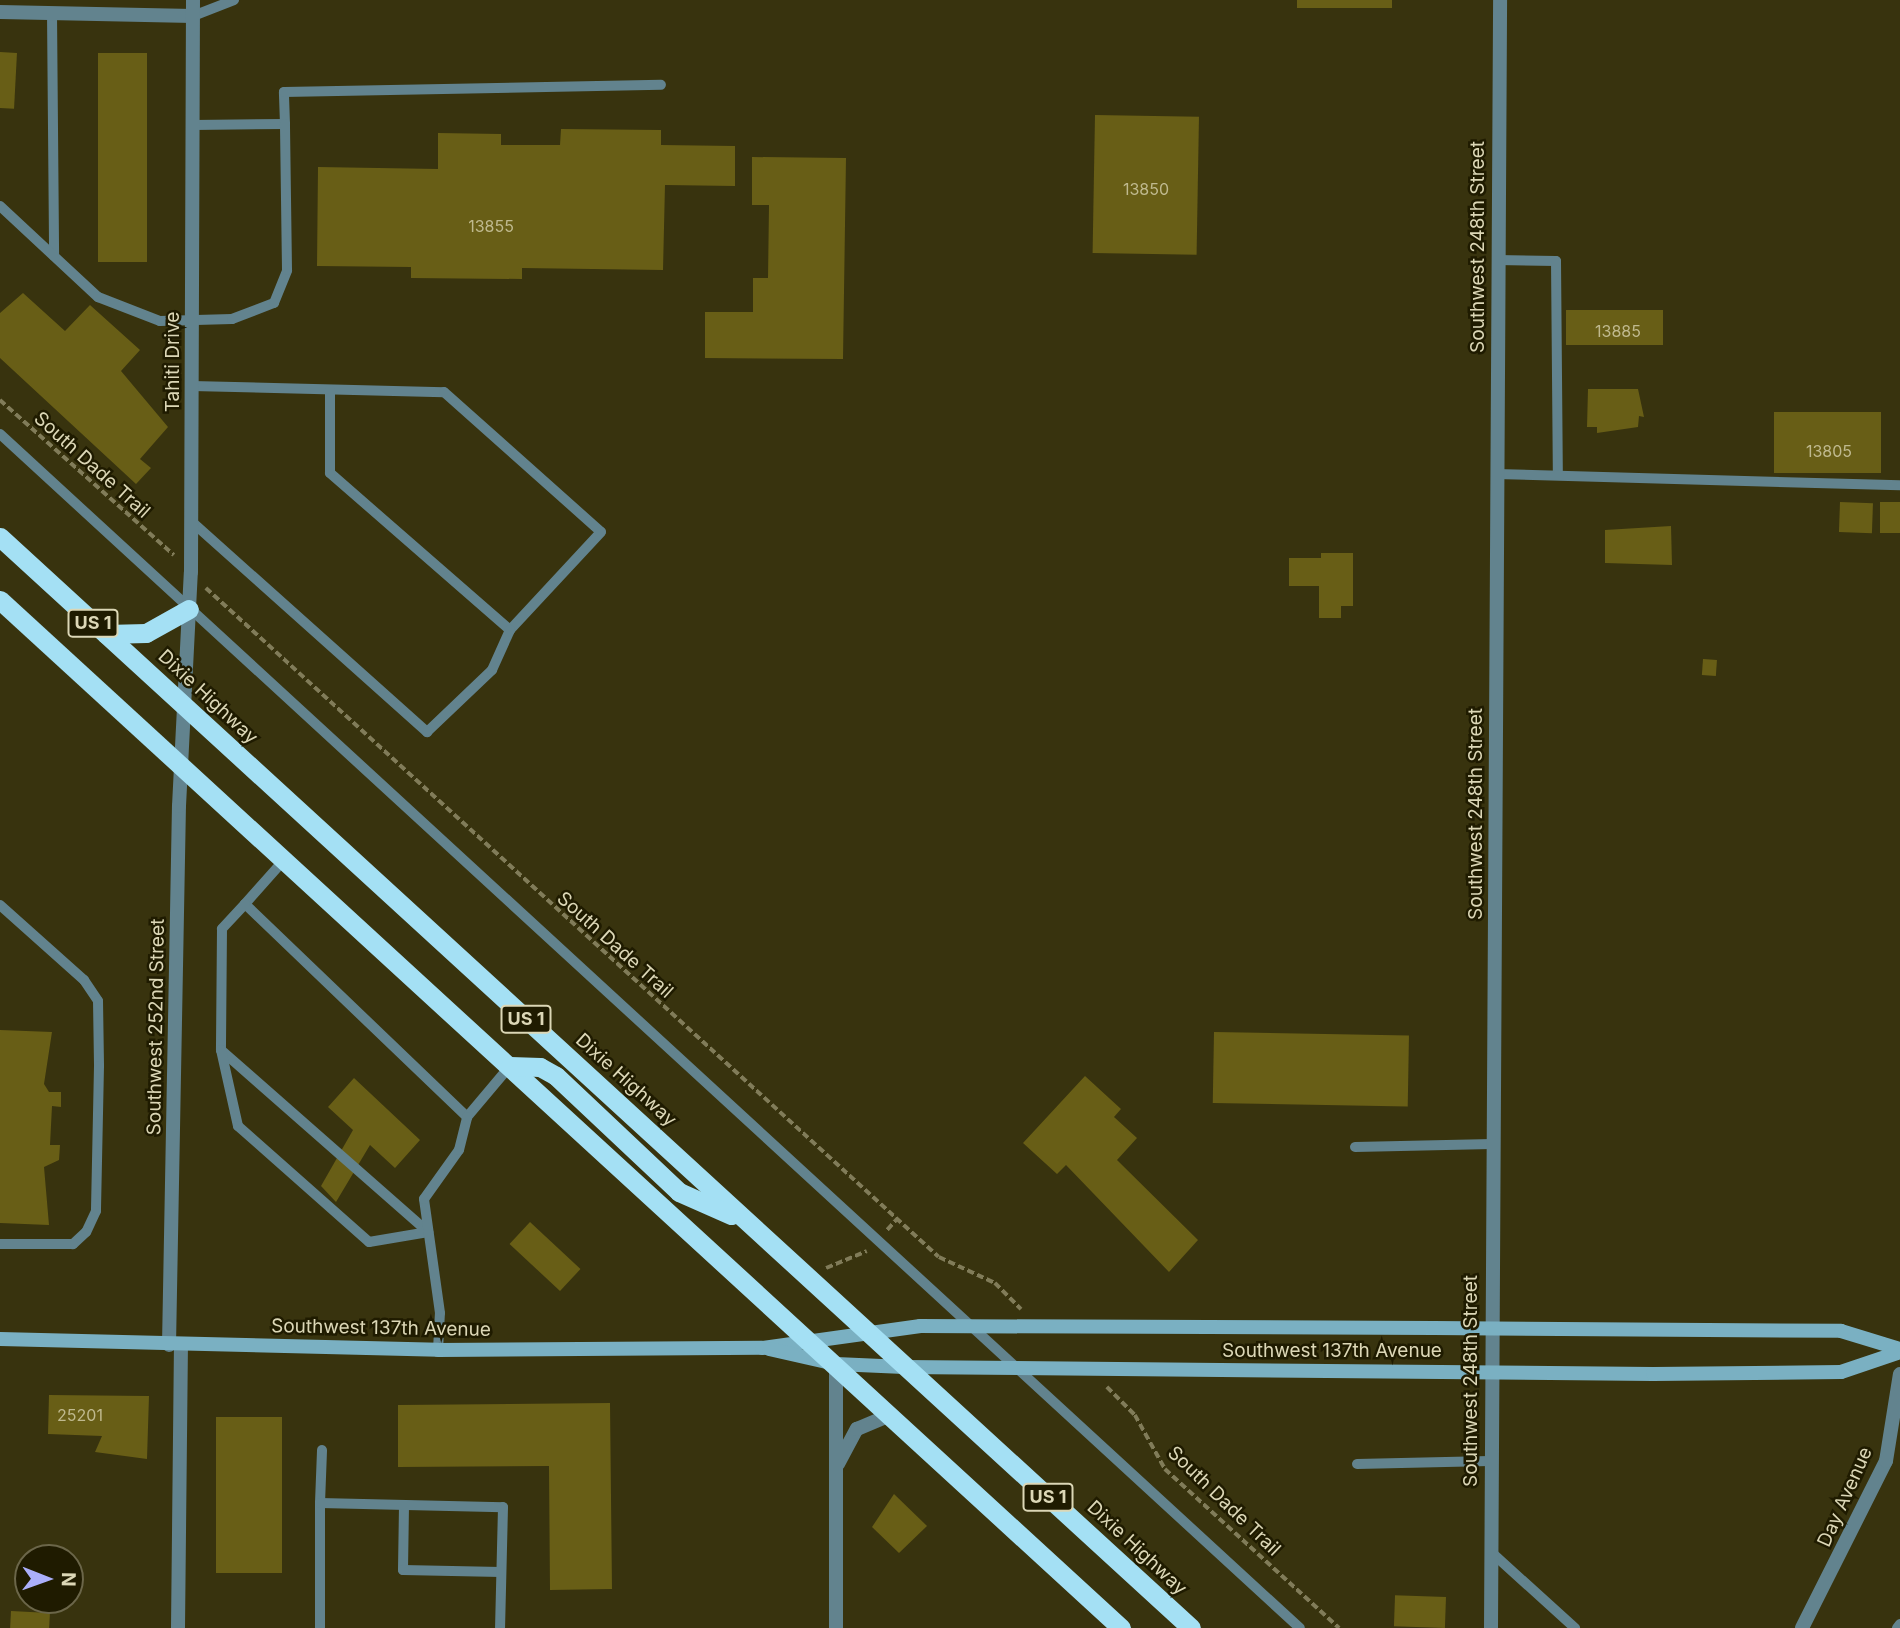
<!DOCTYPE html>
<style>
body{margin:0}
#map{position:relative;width:1900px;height:1628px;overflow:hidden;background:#38330e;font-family:Inter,sans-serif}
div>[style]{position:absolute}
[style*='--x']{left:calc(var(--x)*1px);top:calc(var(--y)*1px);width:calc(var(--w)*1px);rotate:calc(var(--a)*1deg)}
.building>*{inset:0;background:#685e16;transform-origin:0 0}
.path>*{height:3.5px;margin-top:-1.75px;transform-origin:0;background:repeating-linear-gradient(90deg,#817c59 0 7px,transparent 0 10.5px)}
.service>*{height:10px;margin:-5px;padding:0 5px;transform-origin:5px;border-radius:5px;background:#62838e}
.minor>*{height:14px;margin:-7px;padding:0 7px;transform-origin:7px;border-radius:7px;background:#62838e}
.tertiary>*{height:14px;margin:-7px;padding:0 7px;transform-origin:7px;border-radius:7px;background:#62838e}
.secondary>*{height:14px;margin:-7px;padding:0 7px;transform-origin:7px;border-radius:7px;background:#7ab0c2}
.trunk>*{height:19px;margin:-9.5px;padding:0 9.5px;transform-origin:9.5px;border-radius:9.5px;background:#a4e0f4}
span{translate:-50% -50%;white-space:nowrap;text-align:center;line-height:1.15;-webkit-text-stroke:5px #1f1b00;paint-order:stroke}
.number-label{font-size:16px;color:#bfb98e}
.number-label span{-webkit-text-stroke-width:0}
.shield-label span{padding:2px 5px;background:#1f1b00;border:2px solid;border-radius:5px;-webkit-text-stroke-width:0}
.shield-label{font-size:18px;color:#dcd7b6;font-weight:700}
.street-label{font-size:19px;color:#dcd7b6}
.north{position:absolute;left:14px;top:1544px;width:70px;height:70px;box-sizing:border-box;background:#1f1b00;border:2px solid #6b6649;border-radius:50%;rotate:91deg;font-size:19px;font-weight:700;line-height:28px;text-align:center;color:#dcd7b6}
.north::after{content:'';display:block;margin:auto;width:24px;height:32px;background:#abaffb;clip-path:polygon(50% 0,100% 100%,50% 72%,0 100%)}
</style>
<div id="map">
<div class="building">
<div style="left:1297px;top:0;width:95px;height:8px"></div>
<div style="left:0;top:52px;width:17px;height:56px;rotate:3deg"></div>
<div style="left:98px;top:53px;width:49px;height:209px"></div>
<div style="left:1095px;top:115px;width:104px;height:138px;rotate:1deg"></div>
<div style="clip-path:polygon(561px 129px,661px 130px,661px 145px,735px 146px,735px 186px,665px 185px,663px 270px,522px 268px,522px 279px,411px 278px,411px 267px,317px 266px,318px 167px,438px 169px,438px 133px,501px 134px,501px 145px,560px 145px)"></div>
<div style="clip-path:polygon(752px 157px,846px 158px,843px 359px,705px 358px,705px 312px,753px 312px,753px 278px,768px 278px,769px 205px,752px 205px)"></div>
<div style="clip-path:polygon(23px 293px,65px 331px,90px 305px,140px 350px,121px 371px,168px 427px,140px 459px,151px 468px,136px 484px,0 358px,0 313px)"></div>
<div style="left:1566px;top:310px;width:97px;height:35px"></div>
<div style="clip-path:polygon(1588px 389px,1638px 389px,1644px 417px,1639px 416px,1638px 427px,1597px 433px,1597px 427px,1587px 427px)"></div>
<div style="left:1774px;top:412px;width:107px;height:61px"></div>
<div style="left:1840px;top:502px;width:33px;height:30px;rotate:2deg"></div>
<div style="left:1880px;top:502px;width:20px;height:31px"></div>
<div style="clip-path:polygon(1671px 526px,1672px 565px,1605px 563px,1605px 530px)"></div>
<div style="clip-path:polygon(1321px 553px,1353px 553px,1353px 606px,1341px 606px,1341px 618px,1319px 618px,1319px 586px,1289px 586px,1289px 558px,1321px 558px)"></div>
<div style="left:1703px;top:659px;width:14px;height:16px;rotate:4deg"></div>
<div style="clip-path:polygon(0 1030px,52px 1032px,44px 1084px,49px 1092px,61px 1092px,61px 1107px,52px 1106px,50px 1145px,60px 1145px,59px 1160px,44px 1167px,49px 1225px,0 1223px)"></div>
<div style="left:1214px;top:1032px;width:195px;height:71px;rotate:1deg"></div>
<div style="clip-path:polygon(1085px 1076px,1121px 1109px,1114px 1117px,1137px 1138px,1117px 1160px,1198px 1240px,1169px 1272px,1066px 1165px,1057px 1174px,1023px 1143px)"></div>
<div style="clip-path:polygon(354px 1078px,420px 1140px,395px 1168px,370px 1145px,336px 1202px,321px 1186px,353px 1130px,328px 1107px)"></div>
<div style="left:530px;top:1222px;width:69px;height:30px;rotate:43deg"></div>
<div style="clip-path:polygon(49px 1395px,149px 1396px,147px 1459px,95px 1452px,102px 1436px,48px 1434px)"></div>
<div style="clip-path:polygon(610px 1403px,612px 1589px,550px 1590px,549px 1466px,398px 1467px,398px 1405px)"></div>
<div style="left:282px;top:1417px;width:156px;height:66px;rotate:90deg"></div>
<div style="clip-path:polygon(894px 1494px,927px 1526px,899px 1553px,872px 1527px)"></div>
<div style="left:1446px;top:1597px;width:31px;height:51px;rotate:92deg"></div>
<div style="left:11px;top:1611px;width:39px;height:17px;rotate:3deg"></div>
</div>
<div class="path">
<div style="--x:0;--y:400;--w:233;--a:41.7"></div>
<div style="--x:206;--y:588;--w:992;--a:42.39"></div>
<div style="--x:939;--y:1257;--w:62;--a:24.9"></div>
<div style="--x:995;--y:1283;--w:37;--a:45"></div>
<div style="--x:887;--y:1230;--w:15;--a:-48"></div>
<div style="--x:826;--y:1268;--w:44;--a:-22.5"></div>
<div style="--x:1107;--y:1387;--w:40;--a:45"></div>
<div style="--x:1135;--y:1415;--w:62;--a:60.9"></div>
<div style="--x:1165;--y:1469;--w:236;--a:42.4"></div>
</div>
<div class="service">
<div style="--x:52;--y:13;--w:243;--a:89.5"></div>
<div style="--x:193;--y:16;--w:44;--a:-21.3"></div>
<div style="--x:193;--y:125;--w:92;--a:-0.6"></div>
<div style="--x:285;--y:124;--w:32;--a:-92"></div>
<div style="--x:284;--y:92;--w:377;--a:-1.1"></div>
<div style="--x:0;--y:206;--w:134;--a:42.9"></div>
<div style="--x:98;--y:297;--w:66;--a:21.2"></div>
<div style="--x:160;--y:321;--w:72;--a:-1.6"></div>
<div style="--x:232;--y:319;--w:45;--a:-20.9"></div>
<div style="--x:274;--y:303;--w:35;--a:-68"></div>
<div style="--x:287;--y:270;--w:146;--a:-90.8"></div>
<div style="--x:1497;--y:260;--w:59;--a:1"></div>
<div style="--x:1556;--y:261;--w:214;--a:89.5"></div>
<div style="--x:192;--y:386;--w:252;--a:1.4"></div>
<div style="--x:444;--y:392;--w:210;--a:41.7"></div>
<div style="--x:601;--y:532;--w:134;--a:132.9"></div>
<div style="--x:510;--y:630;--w:239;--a:-138.9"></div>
<div style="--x:330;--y:473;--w:83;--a:-90"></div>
<div style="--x:0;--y:434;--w:1765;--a:42.57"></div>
<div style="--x:1496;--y:474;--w:404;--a:1.6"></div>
<div style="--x:191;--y:521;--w:317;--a:41.8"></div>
<div style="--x:427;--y:732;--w:90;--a:-43.6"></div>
<div style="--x:492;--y:670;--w:44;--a:-65.8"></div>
<div style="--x:284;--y:860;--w:59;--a:131.6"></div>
<div style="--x:245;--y:904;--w:308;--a:43.8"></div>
<div style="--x:467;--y:1117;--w:67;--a:-49.9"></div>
<div style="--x:245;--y:904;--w:34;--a:133"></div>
<div style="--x:222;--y:929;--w:121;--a:90.5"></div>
<div style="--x:221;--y:1050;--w:276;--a:41.3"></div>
<div style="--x:0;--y:905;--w:113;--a:41.8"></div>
<div style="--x:84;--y:980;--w:25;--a:56"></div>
<div style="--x:98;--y:1001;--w:65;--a:89.1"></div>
<div style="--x:99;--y:1066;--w:145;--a:91.2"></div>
<div style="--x:96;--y:1211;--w:23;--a:115"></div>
<div style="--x:86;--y:1232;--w:18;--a:137"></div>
<div style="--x:73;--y:1244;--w:73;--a:180"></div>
<div style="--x:221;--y:1050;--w:78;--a:77.4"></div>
<div style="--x:238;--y:1126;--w:175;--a:41.5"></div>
<div style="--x:369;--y:1242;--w:60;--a:-9.6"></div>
<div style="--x:1355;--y:1147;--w:137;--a:-1.3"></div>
<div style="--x:438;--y:1350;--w:37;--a:-87"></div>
<div style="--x:440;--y:1313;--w:115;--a:-98"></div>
<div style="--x:424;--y:1199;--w:60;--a:-54.5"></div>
<div style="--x:459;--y:1150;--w:34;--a:-76"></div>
<div style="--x:1357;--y:1464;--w:133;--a:-1.3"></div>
<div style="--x:320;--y:1503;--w:53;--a:-87.8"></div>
<div style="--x:404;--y:1506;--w:64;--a:90.9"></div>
<div style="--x:403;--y:1570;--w:98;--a:1.2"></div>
<div style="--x:1490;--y:1551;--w:115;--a:42.2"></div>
<div style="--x:320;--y:1628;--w:125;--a:-90"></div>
<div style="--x:320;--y:1503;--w:183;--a:1.3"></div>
<div style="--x:503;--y:1507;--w:121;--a:91.4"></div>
<div style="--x:1897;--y:1628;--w:5;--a:-53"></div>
</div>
<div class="minor">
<div style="--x:0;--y:12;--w:193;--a:1.2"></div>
<div style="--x:838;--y:1464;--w:40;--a:-62"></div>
<div style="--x:857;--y:1429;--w:36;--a:-23"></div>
<div style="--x:178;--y:1628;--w:283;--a:-89.4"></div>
<div style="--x:836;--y:1628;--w:264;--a:-90"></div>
<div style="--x:1802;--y:1628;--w:187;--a:-63.3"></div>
<div style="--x:1886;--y:1461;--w:88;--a:-80.9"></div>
</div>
<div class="tertiary">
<div style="--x:169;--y:1345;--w:539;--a:-88.94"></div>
<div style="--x:179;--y:806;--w:234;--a:-87.1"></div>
<div style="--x:191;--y:572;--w:572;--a:-89.8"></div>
<div style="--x:1491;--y:1628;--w:1628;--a:-89.68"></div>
</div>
<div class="secondary">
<div style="--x:0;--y:1339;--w:438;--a:1.4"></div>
<div style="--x:438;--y:1350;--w:324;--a:-0.4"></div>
<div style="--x:762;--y:1348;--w:160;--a:-7.9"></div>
<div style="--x:920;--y:1326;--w:514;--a:0.22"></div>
<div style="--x:1434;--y:1328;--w:407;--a:0.4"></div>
<div style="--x:1841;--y:1331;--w:62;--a:17"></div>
<div style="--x:769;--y:1349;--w:69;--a:12.6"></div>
<div style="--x:836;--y:1364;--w:68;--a:2.5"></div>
<div style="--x:904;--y:1367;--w:749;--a:0.54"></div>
<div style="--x:1653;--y:1374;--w:188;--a:-0.6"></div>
<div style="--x:1841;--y:1372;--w:62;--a:-18.7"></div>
</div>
<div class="trunk">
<div style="--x:0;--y:537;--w:1615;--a:42.49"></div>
<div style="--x:0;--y:600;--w:1521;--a:42.52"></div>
<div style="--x:106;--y:634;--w:40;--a:-1.4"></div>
<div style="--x:146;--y:633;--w:49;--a:-29.2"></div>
<div style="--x:510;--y:1066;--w:30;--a:2"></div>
<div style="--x:540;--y:1067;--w:18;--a:29"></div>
<div style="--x:556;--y:1076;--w:169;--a:43.3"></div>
<div style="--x:679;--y:1192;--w:57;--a:23.9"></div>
</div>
<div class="number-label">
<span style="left:1146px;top:189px">13850</span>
<span style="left:491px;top:226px">13855</span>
<span style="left:1618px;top:331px">13885</span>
<span style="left:1829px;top:451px">13805</span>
<span style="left:80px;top:1415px">25201</span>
</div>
<div class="shield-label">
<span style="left:93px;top:623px">US 1</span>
<span style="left:526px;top:1019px">US 1</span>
<span style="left:1048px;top:1497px">US 1</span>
</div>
<div class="street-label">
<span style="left:1478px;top:247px;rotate:-90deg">Southwest 248th Street</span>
<span style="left:173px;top:362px;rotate:-90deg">Tahiti Drive</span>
<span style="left:92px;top:465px;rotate:42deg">South Dade Trail</span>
<span style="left:208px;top:697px;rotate:43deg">Dixie Highway</span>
<span style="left:1476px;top:814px;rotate:-90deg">Southwest 248th Street</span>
<span style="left:615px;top:945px;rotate:42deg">South Dade Trail</span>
<span style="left:156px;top:1027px;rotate:-89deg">Southwest 252nd Street</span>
<span style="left:626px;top:1080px;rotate:42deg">Dixie Highway</span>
<span style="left:381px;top:1328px;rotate:1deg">Southwest 137th Avenue</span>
<span style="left:1332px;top:1351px">Southwest 137th Avenue</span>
<span style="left:1471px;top:1381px;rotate:-90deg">Southwest 248th Street</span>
<span style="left:1845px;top:1497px;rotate:-66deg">Day Avenue</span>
<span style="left:1224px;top:1501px;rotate:44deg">South Dade Trail</span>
<span style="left:1137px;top:1548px;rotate:43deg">Dixie Highway</span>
</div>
<div class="north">N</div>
</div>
